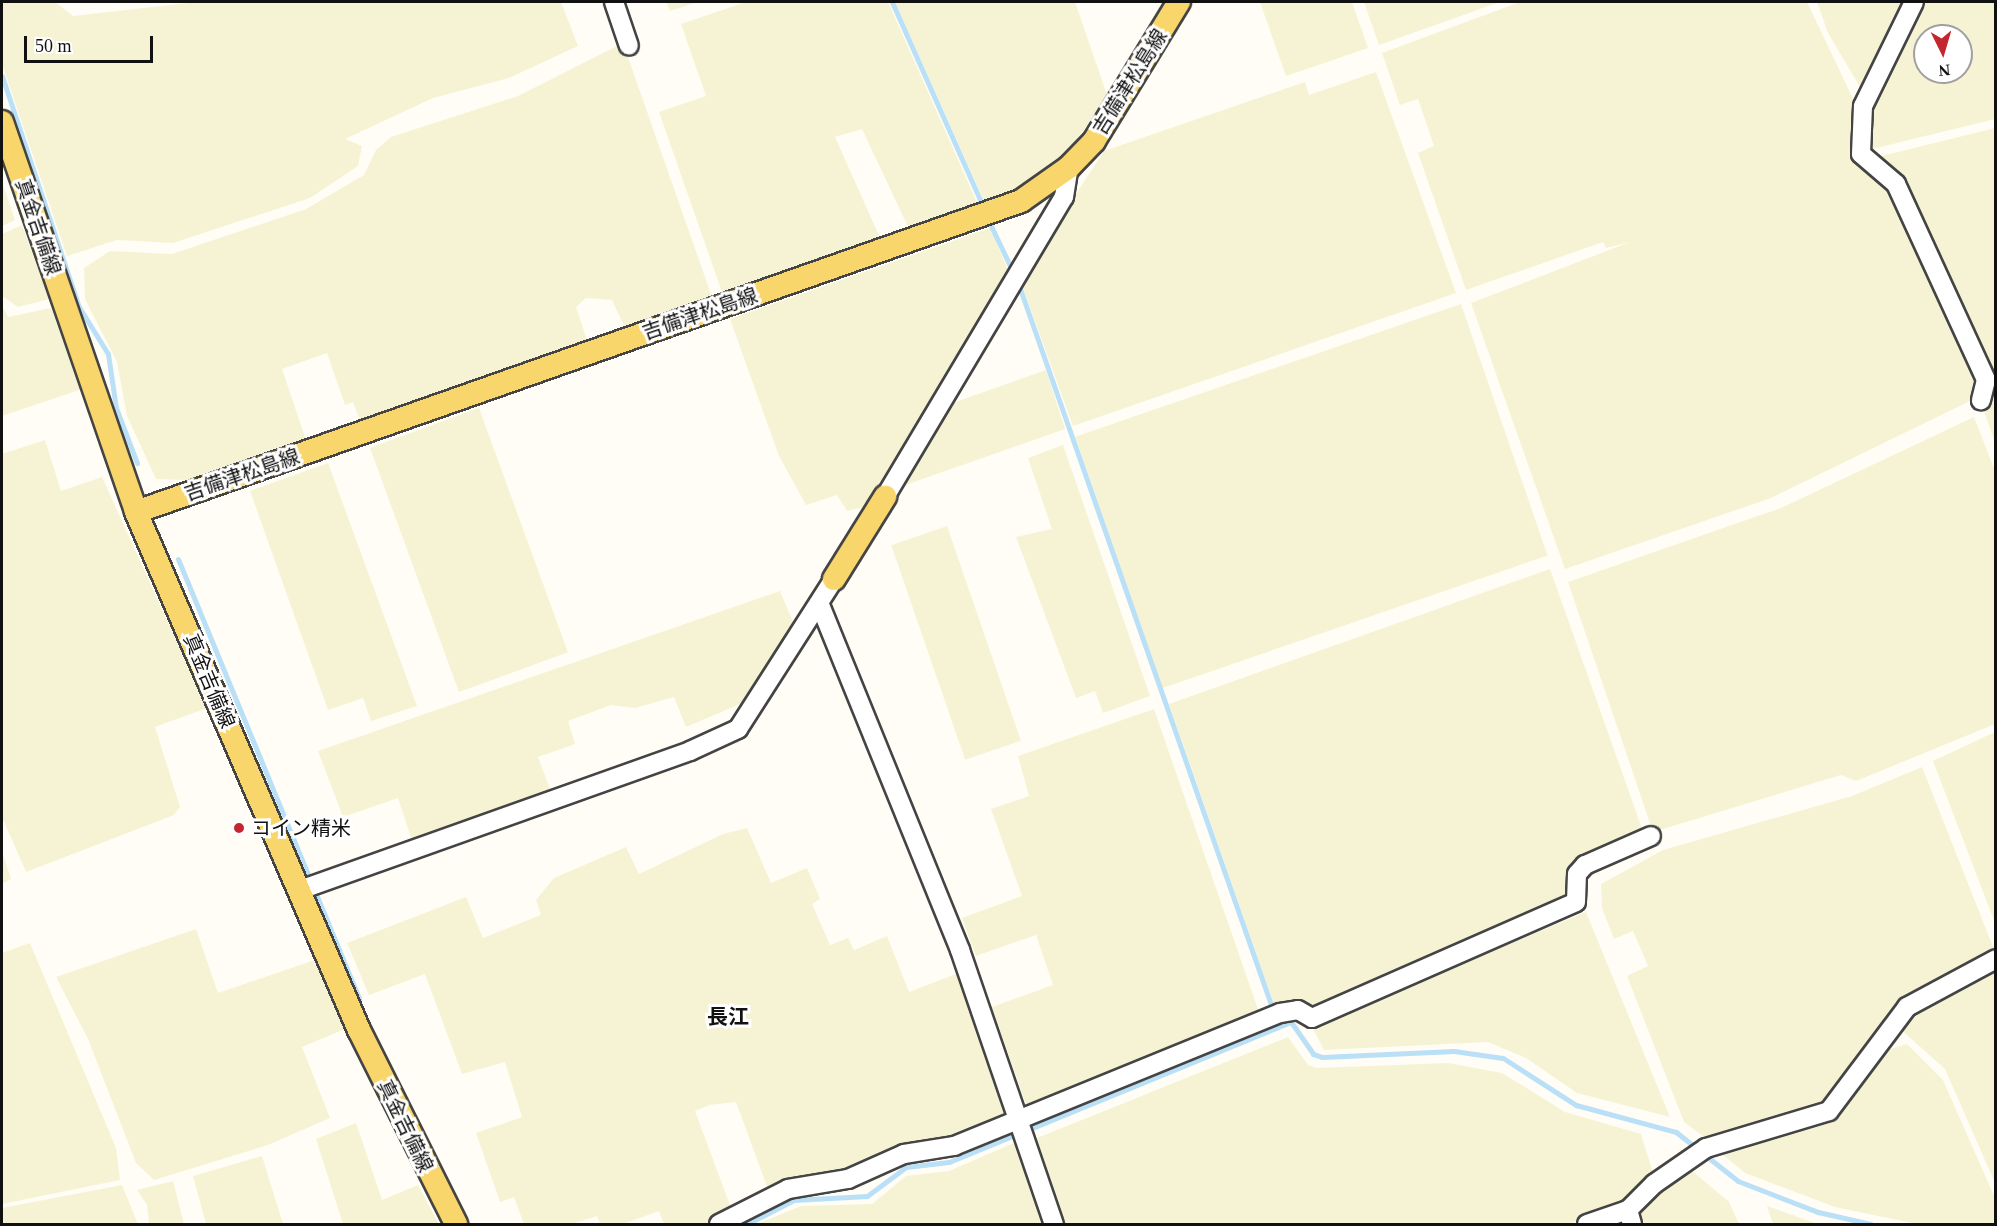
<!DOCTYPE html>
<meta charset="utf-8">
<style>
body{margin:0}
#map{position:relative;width:1997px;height:1226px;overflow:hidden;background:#fffdf5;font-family:"Times New Roman","Noto Sans JP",serif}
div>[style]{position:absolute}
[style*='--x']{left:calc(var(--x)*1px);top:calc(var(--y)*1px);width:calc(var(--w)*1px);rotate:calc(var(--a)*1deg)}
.farmland>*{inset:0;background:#f6f3d4;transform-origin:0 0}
.stream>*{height:5px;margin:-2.5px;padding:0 2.5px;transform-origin:2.5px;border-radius:2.5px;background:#b9e0f7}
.roads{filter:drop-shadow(2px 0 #444) drop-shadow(-2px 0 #444) drop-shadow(0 2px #444) drop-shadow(0 -2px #444)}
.minor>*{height:18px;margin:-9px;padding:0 9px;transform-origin:9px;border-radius:9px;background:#fff}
.major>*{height:22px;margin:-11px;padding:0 11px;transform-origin:11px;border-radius:11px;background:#f9d66b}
.dots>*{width:16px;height:16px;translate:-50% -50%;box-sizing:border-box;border:3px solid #fff;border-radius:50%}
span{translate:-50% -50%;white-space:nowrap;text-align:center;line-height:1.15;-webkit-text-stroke:6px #fff;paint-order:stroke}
.street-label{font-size:20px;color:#111}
.poi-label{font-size:20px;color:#111}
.left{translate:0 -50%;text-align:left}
.neighbourhood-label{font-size:21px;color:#111;font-weight:700}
.frame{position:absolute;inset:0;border:3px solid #111;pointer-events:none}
.north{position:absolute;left:1913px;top:24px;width:60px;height:60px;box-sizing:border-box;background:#fff;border:2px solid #a0a0a0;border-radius:50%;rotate:175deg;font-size:16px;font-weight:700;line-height:24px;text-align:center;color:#111}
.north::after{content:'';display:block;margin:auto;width:21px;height:27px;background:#c4262e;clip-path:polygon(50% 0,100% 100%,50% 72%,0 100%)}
.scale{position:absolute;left:24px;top:36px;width:129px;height:27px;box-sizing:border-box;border:3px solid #111;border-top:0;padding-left:8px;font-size:18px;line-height:21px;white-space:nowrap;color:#111;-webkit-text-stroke:4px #fff;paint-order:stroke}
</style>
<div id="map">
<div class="farmland">
<div style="clip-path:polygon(2px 2px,55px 2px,73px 16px,197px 2px,561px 2px,578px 46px,509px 78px,433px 98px,345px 139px,362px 146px,358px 166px,310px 198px,173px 243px,117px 240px,67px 256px,2px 64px)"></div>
<div style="clip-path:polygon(666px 2px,698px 2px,670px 11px)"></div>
<div style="clip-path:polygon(746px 2px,888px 2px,979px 207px,910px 231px,862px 129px,835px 137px,881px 240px,723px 295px,659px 112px,706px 96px,681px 24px)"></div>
<div style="clip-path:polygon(895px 2px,1075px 2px,1107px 95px,1070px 150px,1022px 187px,986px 205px)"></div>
<div style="clip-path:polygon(1260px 2px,1352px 2px,1368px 48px,1286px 76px)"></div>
<div style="clip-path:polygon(1364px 2px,1500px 2px,1379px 45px)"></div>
<div style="clip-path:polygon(1520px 2px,1807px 2px,1856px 105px,1856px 155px,1888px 186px,1976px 373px,1970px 401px,1771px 498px,1565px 569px,1471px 303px,1630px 242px,1606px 248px,1603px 242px,1466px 290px,1418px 153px,1434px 146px,1418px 99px,1400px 105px,1382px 53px)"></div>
<div style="clip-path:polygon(1817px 2px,1907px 2px,1863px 92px,1828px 33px)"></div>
<div style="clip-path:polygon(evenodd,1923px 2px,1995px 2px,1995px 119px,1872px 149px,1868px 114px,1923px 2px,1925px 36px,1961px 36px,1961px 72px,1925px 72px,1925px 36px)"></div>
<div style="clip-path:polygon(623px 43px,713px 300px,626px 330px,612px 300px,586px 298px,576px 307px,588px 343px,360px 421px,353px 402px,345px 405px,327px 353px,282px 369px,306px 440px,186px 480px,156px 479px,127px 416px,117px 362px,85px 299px,84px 268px,110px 251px,172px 254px,306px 209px,364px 175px,376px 150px,391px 137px,518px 96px)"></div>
<div style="clip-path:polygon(1376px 72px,1456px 293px,1073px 426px,1020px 280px,1104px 151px,1305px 82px,1309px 95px)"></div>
<div style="clip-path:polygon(1995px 128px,1995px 378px,1990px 380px,1975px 334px,1874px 158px)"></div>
<div style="clip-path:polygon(2px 182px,15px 220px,2px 226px)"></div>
<div style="clip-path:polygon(22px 225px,49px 299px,18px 307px,2px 296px,2px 234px)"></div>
<div style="clip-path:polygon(990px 228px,1010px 275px,872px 505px,847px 511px,837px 495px,806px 505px,779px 456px,730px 319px)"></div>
<div style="left:1461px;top:304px;width:266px;height:408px;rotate:71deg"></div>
<div style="clip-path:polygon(2px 306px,8px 317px,51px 308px,82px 389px,2px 416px)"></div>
<div style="clip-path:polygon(1046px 370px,1065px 429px,897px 488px,947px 405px)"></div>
<div style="clip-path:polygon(1995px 385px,1995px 443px,1983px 408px)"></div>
<div style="left:479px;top:408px;width:260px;height:116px;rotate:70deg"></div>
<div style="clip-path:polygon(1974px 417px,1995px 471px,1995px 724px,1856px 781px,1841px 775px,1653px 832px,1568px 582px,1781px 508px)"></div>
<div style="clip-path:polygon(45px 440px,61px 491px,102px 477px,207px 708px,155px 727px,180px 807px,174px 815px,26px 872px,2px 817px,2px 454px)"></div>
<div style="clip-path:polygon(1063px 445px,1150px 696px,1103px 713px,1095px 691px,1076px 698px,1016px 537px,1052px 529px,1028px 458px)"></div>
<div style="clip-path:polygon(328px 463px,417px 706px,371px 721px,363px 698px,328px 710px,250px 491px)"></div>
<div style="left:947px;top:526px;width:227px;height:59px;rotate:71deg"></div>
<div style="clip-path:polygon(1550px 569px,1645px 837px,1582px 862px,1574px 899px,1323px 1014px,1277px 1013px,1169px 704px)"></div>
<div style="clip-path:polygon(780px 591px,798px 634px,759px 696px,686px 727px,674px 697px,635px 708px,611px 705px,568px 721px,575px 744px,538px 757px,553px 797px,414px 847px,398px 798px,343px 817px,318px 751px)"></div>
<div style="clip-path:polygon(1154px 709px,1261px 1018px,1029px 1113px,992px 1007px,1053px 985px,1036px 935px,976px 956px,962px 918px,1022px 896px,991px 809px,1029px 796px,1018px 756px)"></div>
<div style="clip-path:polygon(1995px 732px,1995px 923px,1933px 761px)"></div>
<div style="clip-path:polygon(1922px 767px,1995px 952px,1915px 999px,1835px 1101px,1712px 1143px,1684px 1122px,1627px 976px,1648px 966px,1633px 931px,1614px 939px,1602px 908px,1601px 884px,1663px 850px,1852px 796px)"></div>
<div style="clip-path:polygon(747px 828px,771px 883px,807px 868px,820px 899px,812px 904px,830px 945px,848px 938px,854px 950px,887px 936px,909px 992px,961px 972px,1011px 1116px,770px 1195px,736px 1102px,709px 1105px,695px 1111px,734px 1216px,714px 1224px,664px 1224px,659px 1211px,623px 1224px,600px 1224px,597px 1216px,572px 1224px,524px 1224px,514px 1197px,500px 1202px,476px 1133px,522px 1117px,505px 1062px,462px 1074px,425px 974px,369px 995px,347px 943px,466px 897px,483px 938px,541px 915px,536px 900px,554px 878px,626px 847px,639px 874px,723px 834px)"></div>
<div style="clip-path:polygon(2px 851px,11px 879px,2px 884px)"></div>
<div style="clip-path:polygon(1586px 912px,1670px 1117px,1577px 1093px,1526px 1058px,1488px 1042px,1324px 1050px,1312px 1027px)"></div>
<div style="clip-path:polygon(196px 929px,218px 993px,315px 960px,345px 1029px,302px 1047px,330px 1118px,268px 1145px,154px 1180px,136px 1163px,88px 1039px,56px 977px)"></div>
<div style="clip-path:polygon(30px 943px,116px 1148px,120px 1180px,2px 1204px,2px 953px)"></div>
<div style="clip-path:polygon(1995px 965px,1995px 1183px,1945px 1069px,1899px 1028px,1905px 1014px)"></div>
<div style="clip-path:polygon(1288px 1037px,1308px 1065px,1317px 1068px,1448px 1063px,1502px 1073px,1565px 1112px,1641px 1134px,1655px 1179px,1626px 1205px,1569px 1224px,1061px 1224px,1032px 1140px)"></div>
<div style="clip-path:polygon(1907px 1044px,1943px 1080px,1995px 1198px,1995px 1224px,1917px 1224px,1835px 1207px,1745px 1173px,1716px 1149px,1812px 1122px,1877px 1053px)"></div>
<div style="clip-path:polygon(356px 1123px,382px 1200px,418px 1185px,439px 1224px,343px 1224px,316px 1139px)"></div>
<div style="clip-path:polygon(1021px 1140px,1050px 1224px,757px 1224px,801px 1206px,872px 1204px,906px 1176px,949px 1171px)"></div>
<div style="clip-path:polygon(262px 1156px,283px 1224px,206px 1224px,193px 1176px)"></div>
<div style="clip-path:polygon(1691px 1170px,1729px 1202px,1739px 1224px,1638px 1224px,1637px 1210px)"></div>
<div style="clip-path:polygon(173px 1181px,184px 1224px,149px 1224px,147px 1205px,137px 1190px)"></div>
<div style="clip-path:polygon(122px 1185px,138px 1224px,2px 1224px,2px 1208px)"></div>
<div style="clip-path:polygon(1767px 1206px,1818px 1224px,1773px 1224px)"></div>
</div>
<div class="stream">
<div style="--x:892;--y:2;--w:223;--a:66"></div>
<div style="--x:2;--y:76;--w:243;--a:71.6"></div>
<div style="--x:79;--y:307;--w:55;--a:58.3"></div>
<div style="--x:108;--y:354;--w:55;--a:81.6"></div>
<div style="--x:116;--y:408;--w:59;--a:69.1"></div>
<div style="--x:991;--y:226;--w:53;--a:64.4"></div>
<div style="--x:1018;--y:283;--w:774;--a:70.68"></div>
<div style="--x:178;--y:559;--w:476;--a:67.6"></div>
<div style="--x:747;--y:1224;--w:53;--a:-27.1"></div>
<div style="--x:794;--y:1200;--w:73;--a:-3.1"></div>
<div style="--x:867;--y:1196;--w:49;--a:-36.6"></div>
<div style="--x:906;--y:1167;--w:43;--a:-6.6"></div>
<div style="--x:949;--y:1162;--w:370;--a:-22.3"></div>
<div style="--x:1291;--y:1022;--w:39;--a:55"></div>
<div style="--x:1313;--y:1054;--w:9;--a:18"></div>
<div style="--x:1322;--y:1057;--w:132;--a:-2.6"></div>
<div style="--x:1454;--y:1051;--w:49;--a:8.1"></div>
<div style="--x:1503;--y:1058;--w:87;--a:32.8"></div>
<div style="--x:1576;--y:1105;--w:104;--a:15.1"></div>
<div style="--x:1676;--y:1132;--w:79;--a:38.3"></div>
<div style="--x:1738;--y:1181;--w:86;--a:21.2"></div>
<div style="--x:1818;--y:1212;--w:54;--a:12.8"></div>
</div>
<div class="roads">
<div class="minor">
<div style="--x:614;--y:2;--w:46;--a:71.2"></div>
<div style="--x:1914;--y:2;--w:116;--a:116.1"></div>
<div style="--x:1863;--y:106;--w:48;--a:92.4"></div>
<div style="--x:1861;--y:154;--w:46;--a:40.6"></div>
<div style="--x:1896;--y:184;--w:216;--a:65.3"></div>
<div style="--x:1986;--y:380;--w:21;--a:104"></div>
<div style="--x:885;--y:497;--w:349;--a:-59.2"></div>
<div style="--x:1064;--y:197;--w:30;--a:-81"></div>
<div style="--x:820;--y:605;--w:372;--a:67.9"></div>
<div style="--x:960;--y:950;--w:290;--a:71.1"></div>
<div style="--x:300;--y:890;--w:414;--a:-19.6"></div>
<div style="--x:690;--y:751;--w:53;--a:-24.6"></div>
<div style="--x:738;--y:729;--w:178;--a:-57.4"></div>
<div style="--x:719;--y:1224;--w:77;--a:-26.9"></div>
<div style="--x:788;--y:1189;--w:61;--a:-9.5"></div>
<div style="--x:848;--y:1179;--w:61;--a:-24.1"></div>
<div style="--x:904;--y:1154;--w:51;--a:-9.1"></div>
<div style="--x:954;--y:1146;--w:352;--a:-22.2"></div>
<div style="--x:1280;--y:1013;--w:18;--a:-9"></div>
<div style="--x:1298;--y:1010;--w:16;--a:30"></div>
<div style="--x:1312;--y:1018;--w:288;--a:-23.7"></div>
<div style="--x:1576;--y:902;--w:28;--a:-88"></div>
<div style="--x:1577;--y:874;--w:12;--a:-48"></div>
<div style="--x:1585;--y:865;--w:72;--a:-23.7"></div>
<div style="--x:1587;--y:1224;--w:43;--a:-18.9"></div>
<div style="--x:1632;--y:1224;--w:15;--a:-106"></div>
<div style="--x:1628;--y:1210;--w:37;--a:-45"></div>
<div style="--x:1654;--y:1184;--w:63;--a:-34.7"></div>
<div style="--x:1706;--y:1148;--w:128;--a:-16.7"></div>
<div style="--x:1829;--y:1111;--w:130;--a:-53.1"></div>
<div style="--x:1907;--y:1007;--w:101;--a:-28.3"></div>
</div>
<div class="major">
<div style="--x:2;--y:122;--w:412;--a:71"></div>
<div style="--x:136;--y:512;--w:564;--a:66.71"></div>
<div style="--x:359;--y:1030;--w:217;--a:63.4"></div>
<div style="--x:136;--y:512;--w:938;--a:-19.36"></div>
<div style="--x:1021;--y:201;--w:59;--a:-35.3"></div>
<div style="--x:1069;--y:167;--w:36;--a:-46"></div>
<div style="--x:1094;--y:141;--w:163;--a:-58.6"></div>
<div style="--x:834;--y:579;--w:97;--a:-58.1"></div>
</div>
</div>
<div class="dots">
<div style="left:239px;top:828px;background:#c4262e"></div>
</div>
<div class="street-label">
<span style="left:1130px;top:82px;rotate:-58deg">吉備津松島線</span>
<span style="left:38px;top:227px;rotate:71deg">真金吉備線</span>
<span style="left:700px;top:314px;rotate:-19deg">吉備津松島線</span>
<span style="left:242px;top:475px;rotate:-19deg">吉備津松島線</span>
<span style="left:209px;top:681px;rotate:67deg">真金吉備線</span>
<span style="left:405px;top:1126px;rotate:64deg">真金吉備線</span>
</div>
<div class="poi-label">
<span class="left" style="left:251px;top:828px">コイン精米</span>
</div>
<div class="neighbourhood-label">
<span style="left:728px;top:1017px">長江</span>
</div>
<div class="frame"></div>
<div class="north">N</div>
<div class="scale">50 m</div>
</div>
